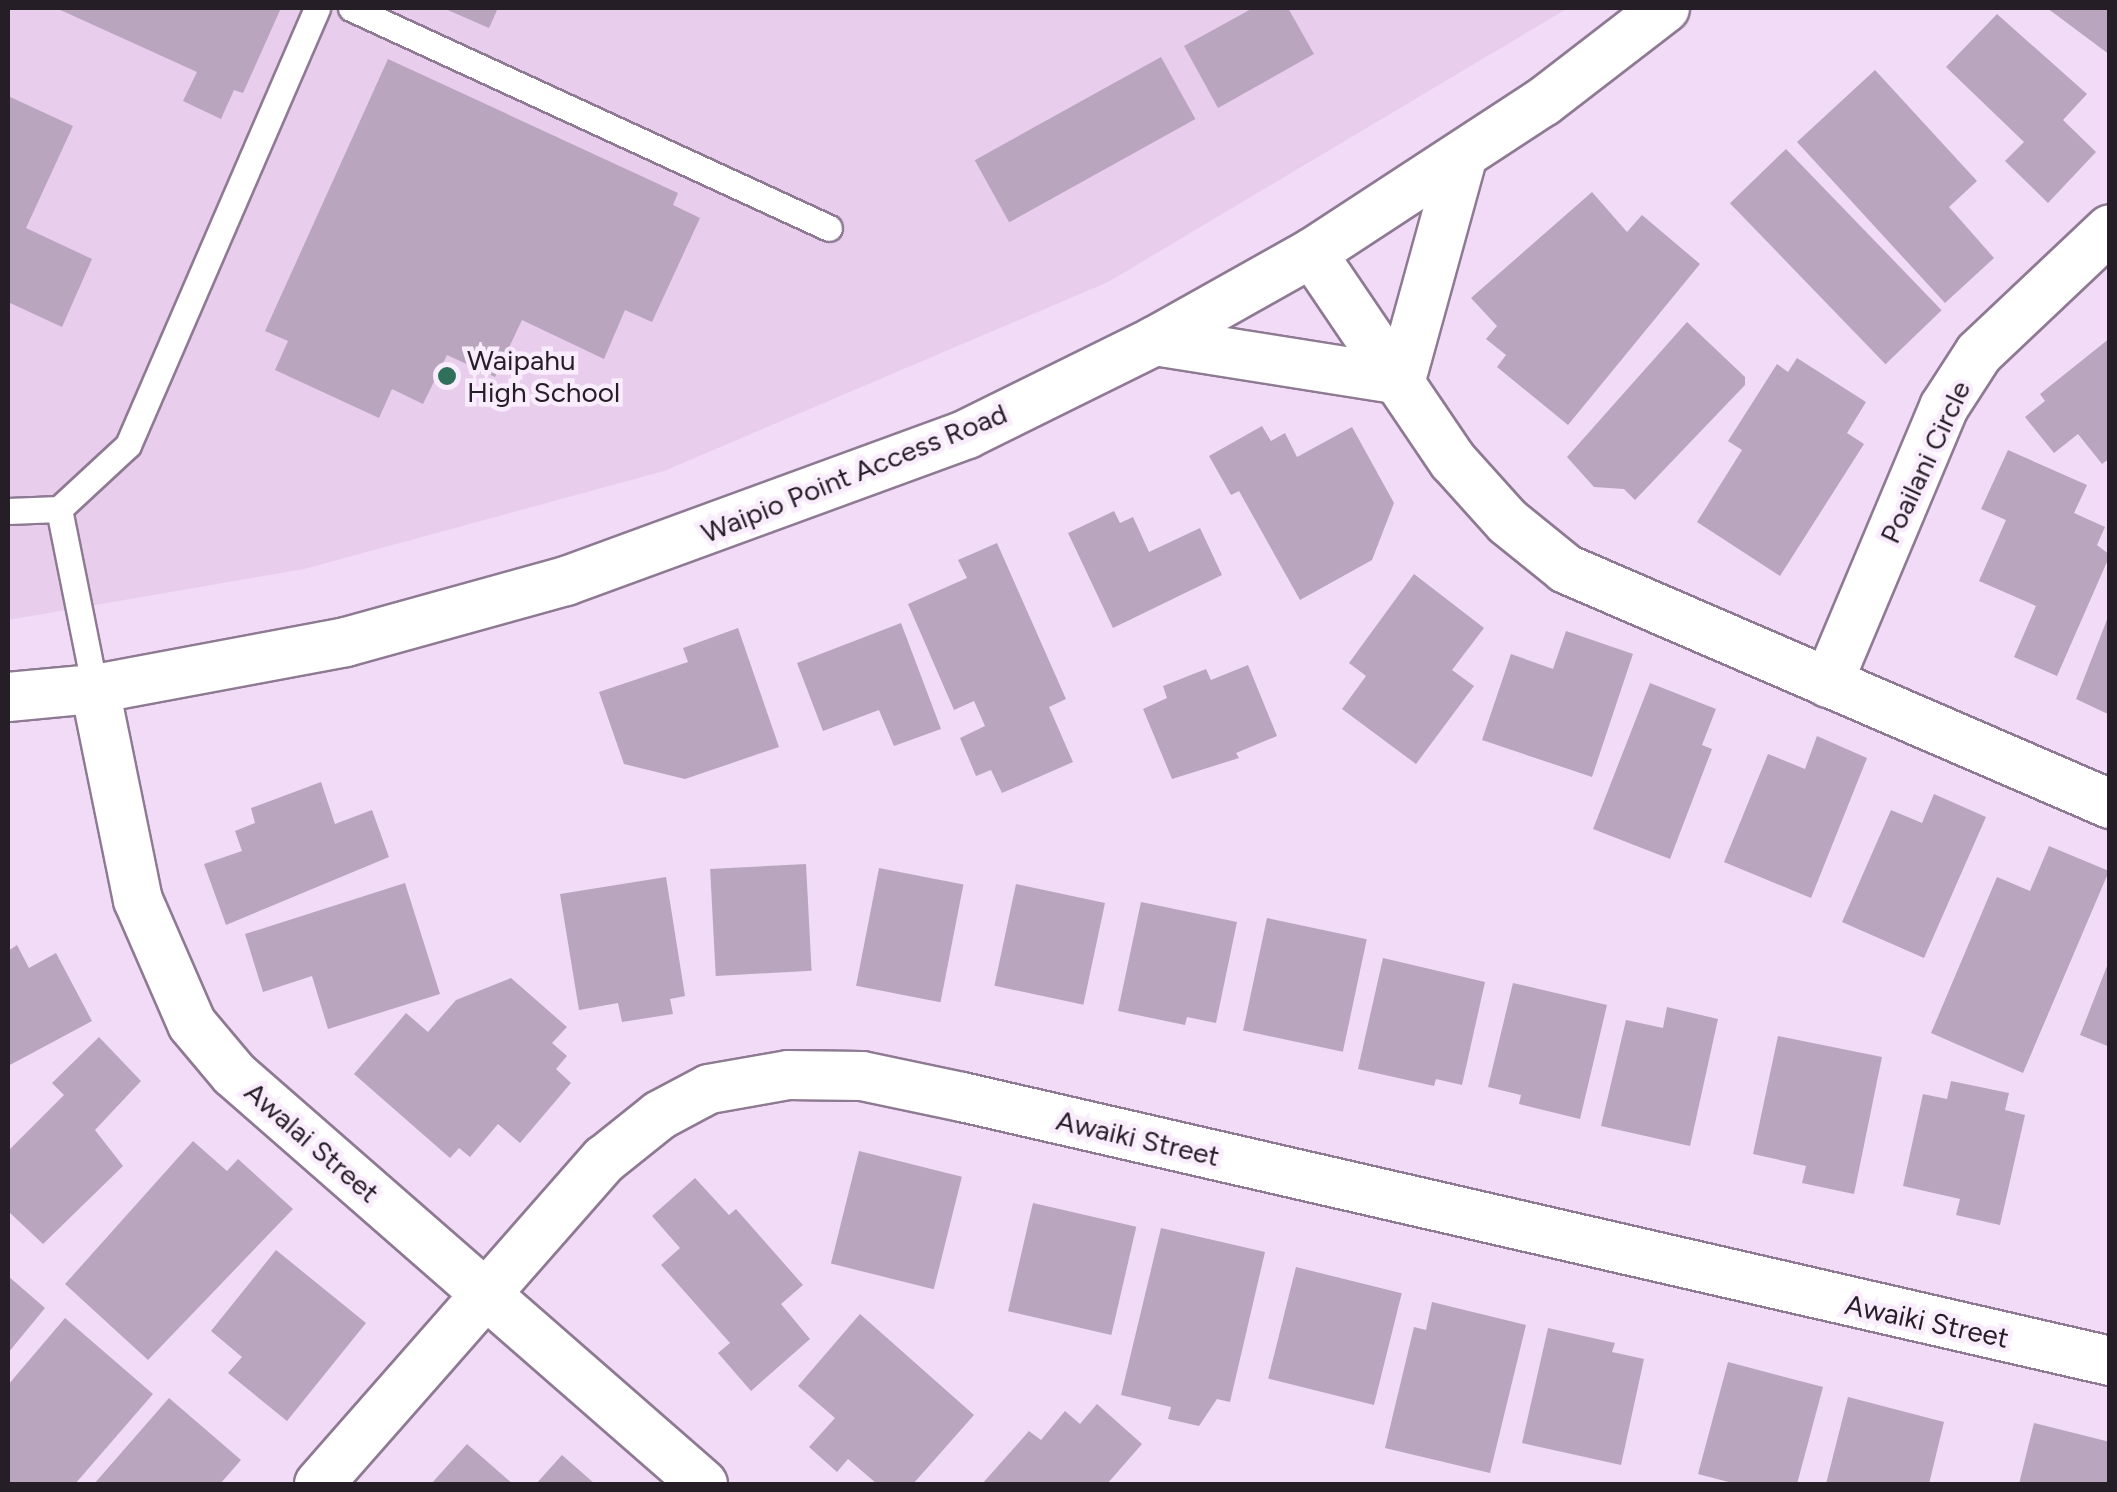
<!DOCTYPE html>
<style>
body{margin:0}
#map{position:relative;width:2117px;height:1492px;overflow:hidden;background:#f1dbf6;font-family:Figtree,sans-serif}
div>[style]{position:absolute}
[style*='--x']{left:calc(var(--x)*1px);top:calc(var(--y)*1px);width:calc(var(--w)*1px);rotate:calc(var(--a)*1deg)}
.built>*{inset:0;background:#e8cded}
.building>*{inset:0;background:#baa5be;transform-origin:0 0}
.roads{filter:drop-shadow(2px 0 #8e7a92) drop-shadow(-2px 0 #8e7a92) drop-shadow(0 2px #8e7a92) drop-shadow(0 -2px #8e7a92)}
.service>*{height:25px;margin:-12.5px;padding:0 12.5px;transform-origin:12.5px;border-radius:12.5px;background:#fff}
.minor>*{height:48px;margin:-24px;padding:0 24px;transform-origin:24px;border-radius:24px;background:#fff}
.dots>*{width:28px;height:28px;translate:-50% -50%;box-sizing:border-box;border:5px solid #f9ecfc;border-radius:50%}
span{translate:-50% -50%;white-space:nowrap;text-align:center;line-height:1.15;-webkit-text-stroke:9px #f9ecfc;paint-order:stroke}
.poi-label{font-size:28px;color:#261e27}
.left{translate:0 -50%;text-align:left}
.street-label{font-size:28px;color:#261e27}
.frame{position:absolute;inset:0;border:10px solid #261e27;pointer-events:none}
</style>
<div id="map">
<div class="built">
<div style="clip-path:polygon(8px 8px,1568px 8px,1108px 282px,664px 471px,304px 569px,8px 620px)"></div>
</div>
<div class="building">
<div style="clip-path:polygon(56px 8px,281px 8px,243px 93px,234px 90px,221px 119px,183px 101px,197px 72px)"></div>
<div style="clip-path:polygon(443px 8px,498px 8px,489px 28px)"></div>
<div style="clip-path:polygon(1253px 8px,1288px 8px,1314px 54px,1218px 108px,1184px 46px)"></div>
<div style="clip-path:polygon(2047px 8px,2110px 8px,2110px 55px)"></div>
<div style="clip-path:polygon(1997px 14px,2087px 94px,2063px 120px,2096px 152px,2048px 203px,2005px 161px,2024px 142px,1946px 67px)"></div>
<div style="left:1161px;top:57px;width:71px;height:213px;rotate:61deg"></div>
<div style="clip-path:polygon(388px 59px,678px 193px,673px 205px,700px 218px,652px 322px,625px 310px,604px 359px,522px 320px,495px 377px,447px 355px,423px 404px,392px 389px,379px 418px,275px 370px,288px 341px,265px 331px)"></div>
<div style="clip-path:polygon(1875px 70px,1977px 181px,1949px 207px,1994px 258px,1945px 303px,1797px 142px)"></div>
<div style="clip-path:polygon(8px 96px,73px 126px,26px 228px,92px 259px,62px 327px,8px 302px)"></div>
<div style="left:1786px;top:149px;width:224px;height:78px;rotate:46deg"></div>
<div style="clip-path:polygon(1592px 192px,1627px 232px,1642px 215px,1700px 264px,1568px 425px,1497px 367px,1506px 355px,1486px 339px,1497px 326px,1471px 298px)"></div>
<div style="clip-path:polygon(1687px 322px,1745px 377px,1745px 385px,1635px 500px,1624px 489px,1594px 487px,1567px 457px)"></div>
<div style="clip-path:polygon(2110px 338px,2110px 458px,2102px 464px,2078px 434px,2054px 453px,2025px 417px,2045px 401px,2040px 394px)"></div>
<div style="clip-path:polygon(1797px 358px,1866px 402px,1847px 433px,1864px 444px,1780px 576px,1697px 522px,1742px 450px,1728px 441px,1777px 364px,1788px 372px)"></div>
<div style="clip-path:polygon(1262px 426px,1271px 441px,1285px 433px,1297px 457px,1352px 427px,1394px 503px,1372px 560px,1300px 600px,1239px 491px,1231px 495px,1209px 456px)"></div>
<div style="clip-path:polygon(2008px 450px,2087px 485px,2074px 513px,2105px 527px,2097px 545px,2110px 555px,2057px 676px,2014px 657px,2036px 606px,1979px 581px,2006px 520px,1981px 509px)"></div>
<div style="clip-path:polygon(1114px 511px,1120px 523px,1133px 517px,1149px 552px,1200px 528px,1222px 575px,1113px 628px,1068px 533px)"></div>
<div style="clip-path:polygon(997px 543px,1066px 699px,1049px 707px,1073px 762px,1002px 793px,991px 770px,976px 776px,960px 738px,985px 726px,974px 701px,954px 710px,908px 604px,967px 578px,958px 560px)"></div>
<div style="clip-path:polygon(1414px 574px,1484px 628px,1452px 670px,1474px 686px,1416px 764px,1342px 709px,1366px 676px,1349px 663px)"></div>
<div style="clip-path:polygon(2110px 612px,2110px 715px,2076px 699px)"></div>
<div style="clip-path:polygon(901px 623px,941px 729px,894px 746px,879px 710px,823px 731px,797px 663px)"></div>
<div style="clip-path:polygon(738px 628px,779px 747px,685px 779px,624px 764px,599px 692px,688px 662px,683px 648px)"></div>
<div style="clip-path:polygon(1566px 631px,1633px 654px,1592px 777px,1482px 740px,1511px 654px,1553px 669px)"></div>
<div style="clip-path:polygon(1248px 665px,1277px 736px,1236px 753px,1239px 758px,1172px 779px,1143px 709px,1167px 698px,1163px 686px,1206px 669px,1211px 680px)"></div>
<div style="clip-path:polygon(1650px 683px,1716px 709px,1702px 745px,1712px 749px,1670px 859px,1593px 829px)"></div>
<div style="clip-path:polygon(1817px 736px,1867px 758px,1811px 898px,1724px 862px,1768px 754px,1805px 769px)"></div>
<div style="clip-path:polygon(321px 782px,335px 824px,372px 810px,389px 857px,226px 925px,204px 864px,242px 851px,235px 831px,255px 823px,251px 808px)"></div>
<div style="clip-path:polygon(1934px 794px,1986px 817px,1924px 958px,1842px 922px,1891px 810px,1922px 823px)"></div>
<div style="clip-path:polygon(2049px 846px,2109px 871px,2023px 1073px,1931px 1033px,1997px 877px,2030px 891px)"></div>
<div style="left:806px;top:864px;width:107px;height:96px;rotate:87deg"></div>
<div style="left:879px;top:868px;width:86px;height:120px;rotate:11deg"></div>
<div style="clip-path:polygon(666px 877px,685px 996px,670px 999px,673px 1014px,622px 1022px,618px 1003px,579px 1010px,560px 894px)"></div>
<div style="clip-path:polygon(405px 883px,440px 994px,328px 1029px,312px 976px,263px 992px,245px 934px)"></div>
<div style="left:1016px;top:884px;width:91px;height:104px;rotate:12deg"></div>
<div style="clip-path:polygon(1141px 902px,1237px 922px,1216px 1023px,1187px 1017px,1185px 1025px,1118px 1011px)"></div>
<div style="left:1267px;top:918px;width:102px;height:115px;rotate:12deg"></div>
<div style="clip-path:polygon(17px 945px,29px 968px,56px 953px,92px 1021px,8px 1066px,8px 951px)"></div>
<div style="clip-path:polygon(1383px 958px,1485px 982px,1462px 1085px,1436px 1079px,1434px 1086px,1358px 1069px)"></div>
<div style="clip-path:polygon(2109px 961px,2110px 961px,2110px 1047px,2080px 1035px)"></div>
<div style="clip-path:polygon(511px 978px,567px 1027px,552px 1043px,567px 1056px,556px 1069px,571px 1083px,520px 1143px,498px 1124px,470px 1157px,459px 1148px,450px 1158px,354px 1074px,406px 1013px,428px 1032px,456px 1000px)"></div>
<div style="clip-path:polygon(1513px 983px,1607px 1005px,1580px 1119px,1519px 1104px,1521px 1095px,1488px 1087px)"></div>
<div style="clip-path:polygon(1667px 1007px,1718px 1019px,1690px 1146px,1601px 1126px,1626px 1020px,1663px 1028px)"></div>
<div style="clip-path:polygon(1778px 1036px,1882px 1057px,1854px 1194px,1802px 1183px,1806px 1166px,1753px 1154px)"></div>
<div style="clip-path:polygon(99px 1037px,141px 1081px,95px 1130px,123px 1166px,43px 1244px,8px 1211px,8px 1151px,64px 1095px,52px 1083px)"></div>
<div style="clip-path:polygon(1951px 1081px,2009px 1093px,2005px 1110px,2025px 1115px,2000px 1225px,1956px 1215px,1960px 1199px,1903px 1186px,1923px 1094px,1947px 1099px)"></div>
<div style="clip-path:polygon(193px 1141px,227px 1171px,238px 1159px,293px 1209px,148px 1360px,65px 1284px)"></div>
<div style="left:859px;top:1151px;width:106px;height:116px;rotate:14deg"></div>
<div style="clip-path:polygon(695px 1178px,729px 1215px,736px 1209px,803px 1285px,781px 1304px,810px 1339px,751px 1391px,718px 1353px,730px 1343px,661px 1265px,680px 1248px,652px 1216px)"></div>
<div style="left:1033px;top:1203px;width:106px;height:111px;rotate:13deg"></div>
<div style="clip-path:polygon(1161px 1228px,1265px 1252px,1230px 1402px,1217px 1399px,1199px 1426px,1168px 1419px,1171px 1407px,1121px 1395px)"></div>
<div style="clip-path:polygon(276px 1250px,366px 1323px,287px 1421px,228px 1373px,242px 1357px,211px 1331px)"></div>
<div style="left:1296px;top:1267px;width:109px;height:115px;rotate:14deg"></div>
<div style="clip-path:polygon(8px 1276px,45px 1308px,8px 1353px)"></div>
<div style="clip-path:polygon(1432px 1302px,1526px 1325px,1490px 1473px,1385px 1448px,1414px 1327px,1426px 1330px)"></div>
<div style="clip-path:polygon(860px 1314px,974px 1415px,913px 1484px,877px 1484px,848px 1459px,837px 1472px,809px 1447px,835px 1418px,798px 1386px)"></div>
<div style="clip-path:polygon(65px 1318px,153px 1394px,75px 1484px,8px 1484px,8px 1385px)"></div>
<div style="clip-path:polygon(1548px 1328px,1615px 1343px,1612px 1352px,1644px 1359px,1621px 1465px,1522px 1443px)"></div>
<div style="clip-path:polygon(1728px 1362px,1823px 1387px,1797px 1484px,1736px 1484px,1698px 1474px)"></div>
<div style="clip-path:polygon(1848px 1397px,1944px 1422px,1929px 1484px,1826px 1484px)"></div>
<div style="clip-path:polygon(169px 1398px,241px 1460px,220px 1484px,94px 1484px)"></div>
<div style="clip-path:polygon(1097px 1404px,1142px 1444px,1107px 1484px,982px 1484px,1029px 1431px,1041px 1440px,1065px 1411px,1080px 1424px)"></div>
<div style="clip-path:polygon(2034px 1423px,2110px 1442px,2110px 1484px,2019px 1484px)"></div>
<div style="clip-path:polygon(467px 1444px,513px 1484px,431px 1484px)"></div>
<div style="clip-path:polygon(562px 1455px,595px 1484px,536px 1484px)"></div>
</div>
<div class="roads">
<div class="service">
<div style="--x:351;--y:8;--w:526;--a:24.71"></div>
<div style="--x:59;--y:509;--w:184;--a:78.7"></div>
<div style="--x:8;--y:511;--w:51;--a:-2.2"></div>
<div style="--x:59;--y:509;--w:94;--a:-42.8"></div>
<div style="--x:128;--y:445;--w:476;--a:-66.6"></div>
</div>
<div class="minor">
<div style="--x:1312;--y:253;--w:251;--a:55.9"></div>
<div style="--x:1453;--y:461;--w:82;--a:48"></div>
<div style="--x:1508;--y:522;--w:75;--a:39"></div>
<div style="--x:1566;--y:569;--w:593;--a:23.36"></div>
<div style="--x:1155;--y:341;--w:249;--a:9"></div>
<div style="--x:1401;--y:380;--w:230;--a:-74.6"></div>
<div style="--x:1828;--y:683;--w:299;--a:-67.2"></div>
<div style="--x:1944;--y:407;--w:64;--a:-57.1"></div>
<div style="--x:1979;--y:353;--w:180;--a:-43.4"></div>
<div style="--x:95;--y:689;--w:215;--a:78.5"></div>
<div style="--x:138;--y:900;--w:135;--a:66.5"></div>
<div style="--x:192;--y:1024;--w:65;--a:50"></div>
<div style="--x:234;--y:1074;--w:623;--a:41.16"></div>
<div style="--x:8;--y:697;--w:87;--a:-5.3"></div>
<div style="--x:95;--y:689;--w:255;--a:-10.6"></div>
<div style="--x:346;--y:642;--w:228;--a:-15.5"></div>
<div style="--x:566;--y:581;--w:427;--a:-20.1"></div>
<div style="--x:967;--y:434;--w:210;--a:-26.3"></div>
<div style="--x:1155;--y:341;--w:180;--a:-29.3"></div>
<div style="--x:1312;--y:253;--w:276;--a:-33.2"></div>
<div style="--x:1543;--y:102;--w:154;--a:-37.6"></div>
<div style="--x:319;--y:1484;--w:433;--a:-48.7"></div>
<div style="--x:605;--y:1159;--w:70;--a:-38.7"></div>
<div style="--x:660;--y:1115;--w:55;--a:-28"></div>
<div style="--x:709;--y:1089;--w:80;--a:-10"></div>
<div style="--x:788;--y:1075;--w:74;--a:0.8"></div>
<div style="--x:862;--y:1076;--w:102;--a:11.9"></div>
<div style="--x:962;--y:1097;--w:1178;--a:12.95"></div>
</div>
</div>
<div class="dots">
<div style="left:447px;top:376px;background:#306f5b"></div>
</div>
<div class="poi-label">
<span class="left" style="left:467px;top:376px">Waipahu<br>High School</span>
</div>
<div class="street-label">
<span style="left:1925px;top:462px;rotate:-65deg">Poailani Circle</span>
<span style="left:854px;top:473px;rotate:-22deg">Waipio Point Access Road</span>
<span style="left:1138px;top:1138px;rotate:13deg">Awaiki Street</span>
<span style="left:312px;top:1142px;rotate:41deg">Awalai Street</span>
<span style="left:1927px;top:1321px;rotate:12deg">Awaiki Street</span>
</div>
<div class="frame"></div>
</div>
